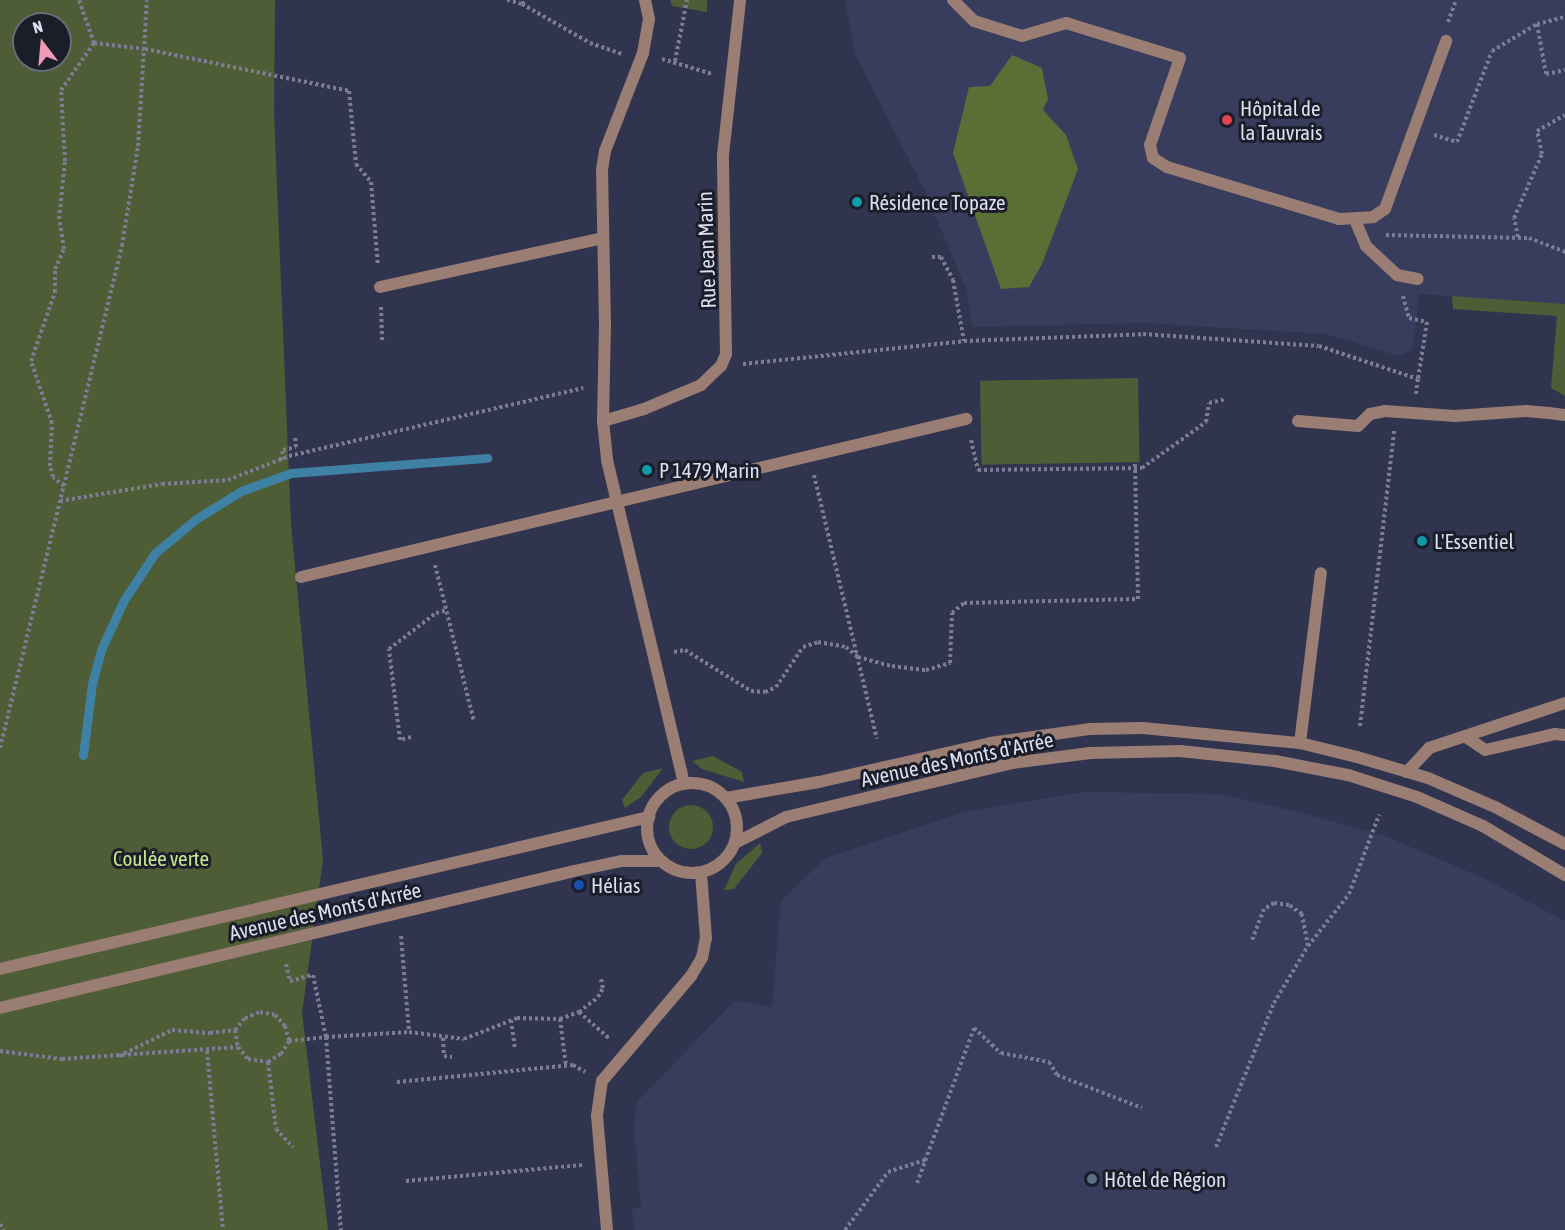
<!DOCTYPE html>
<meta charset="utf-8">
<style>
body{margin:0}
#map{position:relative;width:1565px;height:1230px;overflow:hidden;background:#31344f;font-family:"Asap Condensed",sans-serif}
div>[style]{position:absolute}
[style*='--x']{left:calc(var(--x)*1px);top:calc(var(--y)*1px);width:calc(var(--w)*1px);rotate:calc(var(--a)*1deg)}
.built>*{inset:0;background:#383c5d}
.green>*{inset:0;background:#4e5d35;transform-origin:0 0}
.round{border-radius:50%}
.forest>*{inset:0;background:#5a6f35}
.stream>*{height:9px;margin:-4.5px;padding:0 4.5px;transform-origin:4.5px;border-radius:4.5px;background:#3e81a4}
.path>*{height:4px;margin-top:-2px;transform-origin:0;background:repeating-linear-gradient(90deg,#7a7d94 0 3px,transparent 0 6px)}
.service>*{height:12px;margin:-6px;padding:0 6px;transform-origin:6px;border-radius:6px;background:#9a7d73}
.minor>*{height:12px;margin:-6px;padding:0 6px;transform-origin:6px;border-radius:6px;background:#9a7d73}
.tertiary>*{height:12px;margin:-6px;padding:0 6px;transform-origin:6px;border-radius:6px;background:#9a7d73}
.tertiary>.ring{margin:-6px;padding:0;box-sizing:content-box;background:none;border:12px solid #9a7d73;border-radius:50%}
.dots>*{width:16px;height:16px;translate:-50% -50%;box-sizing:border-box;border:3px solid #1b1d29;border-radius:50%}
span{translate:-50% -50%;white-space:nowrap;text-align:center;line-height:1.15;-webkit-text-stroke:6px #1b1d29;paint-order:stroke}
.poi-label{font-size:21px;color:#dbdff0}
.left{translate:0 -50%;text-align:left}
.street-label{font-size:21px;color:#dbdff0}
.park-label{font-size:21px;color:#c6e690}
.north{position:absolute;left:12px;top:12px;width:60px;height:60px;box-sizing:border-box;background:#1b1d29;border:2px solid #686b79;border-radius:50%;rotate:344deg;font-size:16px;font-weight:700;line-height:24px;text-align:center;color:#dbdff0}
.north::after{content:'';display:block;margin:auto;width:21px;height:27px;background:#f09ab6;clip-path:polygon(50% 0,100% 100%,50% 72%,0 100%)}
</style>
<div id="map">
<div class="built">
<div style="clip-path:polygon(845px 0,1565px 0,1565px 304px,1419px 294px,1413px 349px,1399px 356px,1326px 334px,1144px 323px,973px 327px,965px 286px,923px 187px,855px 54px)"></div>
<div style="clip-path:polygon(1083px 792px,1221px 794px,1302px 813px,1385px 836px,1483px 878px,1565px 921px,1565px 1230px,634px 1230px,632px 1209px,641px 1207px,634px 1127px,637px 1102px,735px 1000px,772px 1007px,781px 900px,826px 858px,960px 813px)"></div>
</div>
<div class="green">
<div style="clip-path:polygon(evenodd,0 0,275px 0,274px 113px,291px 524px,323px 860px,302px 1013px,328px 1230px,0 1230px,0 0,24px 24px,60px 24px,60px 60px,24px 60px,24px 24px)"></div>
<div style="clip-path:polygon(670px 0,707px 0,707px 12px,672px 6px)"></div>
<div style="clip-path:polygon(1452px 296px,1565px 304px,1565px 396px,1551px 388px,1557px 316px,1453px 309px)"></div>
<div style="left:1138px;top:378px;width:84px;height:158px;rotate:89deg"></div>
<div style="clip-path:polygon(713px 756px,742px 772px,744px 782px,702px 769px,692px 761px)"></div>
<div style="clip-path:polygon(663px 768px,641px 797px,625px 808px,622px 800px,643px 773px)"></div>
<div class="round" style="left:669px;top:805px;width:44px;height:44px"></div>
<div style="clip-path:polygon(760px 843px,762px 853px,734px 889px,724px 890px,736px 864px)"></div>
</div>
<div class="forest">
<div style="clip-path:polygon(1012px 55px,1042px 68px,1048px 99px,1043px 110px,1066px 135px,1078px 169px,1042px 264px,1029px 287px,1001px 289px,953px 153px,969px 87px,990px 86px)"></div>
</div>
<div class="stream">
<div style="--x:83;--y:755;--w:72;--a:-82.8"></div>
<div style="--x:92;--y:684;--w:35;--a:-75"></div>
<div style="--x:101;--y:650;--w:55;--a:-65.3"></div>
<div style="--x:124;--y:600;--w:56;--a:-56.6"></div>
<div style="--x:155;--y:553;--w:53;--a:-39.7"></div>
<div style="--x:196;--y:519;--w:53;--a:-31.9"></div>
<div style="--x:241;--y:491;--w:53;--a:-19.8"></div>
<div style="--x:291;--y:473;--w:197;--a:-4.4"></div>
</div>
<div class="path">
<div style="--x:507;--y:0;--w:16;--a:15"></div>
<div style="--x:522;--y:4;--w:78;--a:29.8"></div>
<div style="--x:590;--y:43;--w:34;--a:19"></div>
<div style="--x:522;--y:4;--w:6;--a:-39"></div>
<div style="--x:1448;--y:22;--w:23;--a:-70"></div>
<div style="--x:1537;--y:24;--w:29;--a:-14"></div>
<div style="--x:94;--y:43;--w:51;--a:6.7"></div>
<div style="--x:145;--y:49;--w:208;--a:11.6"></div>
<div style="--x:349;--y:91;--w:73;--a:84.5"></div>
<div style="--x:356;--y:164;--w:23;--a:50"></div>
<div style="--x:371;--y:182;--w:84;--a:85.2"></div>
<div style="--x:662;--y:59;--w:52;--a:16.7"></div>
<div style="--x:675;--y:61;--w:62;--a:-78.9"></div>
<div style="--x:1434;--y:135;--w:24;--a:17"></div>
<div style="--x:1457;--y:142;--w:97;--a:-69"></div>
<div style="--x:1492;--y:51;--w:52;--a:-31"></div>
<div style="--x:1537;--y:24;--w:51;--a:79.8"></div>
<div style="--x:1546;--y:74;--w:19;--a:-12"></div>
<div style="--x:1386;--y:235;--w:143;--a:1.2"></div>
<div style="--x:1529;--y:238;--w:39;--a:21"></div>
<div style="--x:1518;--y:237;--w:19;--a:-102"></div>
<div style="--x:1514;--y:218;--w:70;--a:-66.4"></div>
<div style="--x:1542;--y:154;--w:24;--a:-102"></div>
<div style="--x:1537;--y:131;--w:32;--a:-30"></div>
<div style="--x:932;--y:257;--w:9;--a:0"></div>
<div style="--x:941;--y:257;--w:26;--a:62"></div>
<div style="--x:953;--y:280;--w:62;--a:79.8"></div>
<div style="--x:1403;--y:296;--w:23;--a:75"></div>
<div style="--x:1409;--y:318;--w:18;--a:13"></div>
<div style="--x:1427;--y:322;--w:58;--a:99"></div>
<div style="--x:381;--y:307;--w:35;--a:88"></div>
<div style="--x:743;--y:364;--w:222;--a:-5.9"></div>
<div style="--x:964;--y:341;--w:179;--a:-2.2"></div>
<div style="--x:1143;--y:334;--w:176;--a:3.9"></div>
<div style="--x:1319;--y:346;--w:104;--a:18.4"></div>
<div style="--x:1418;--y:379;--w:15;--a:98"></div>
<div style="--x:971;--y:440;--w:31;--a:77"></div>
<div style="--x:978;--y:470;--w:164;--a:-0.7"></div>
<div style="--x:1142;--y:468;--w:79;--a:-35.7"></div>
<div style="--x:1206;--y:422;--w:19;--a:-81"></div>
<div style="--x:1209;--y:403;--w:17;--a:-13"></div>
<div style="--x:281;--y:460;--w:10;--a:-79"></div>
<div style="--x:283;--y:450;--w:13;--a:-13"></div>
<div style="--x:296;--y:447;--w:11;--a:-95"></div>
<div style="--x:814;--y:475;--w:271;--a:76.6"></div>
<div style="--x:64;--y:486;--w:14;--a:-141"></div>
<div style="--x:53;--y:477;--w:11;--a:-105"></div>
<div style="--x:50;--y:466;--w:43;--a:-87.3"></div>
<div style="--x:52;--y:423;--w:65;--a:-108.7"></div>
<div style="--x:31;--y:361;--w:73;--a:-70.8"></div>
<div style="--x:55;--y:292;--w:23;--a:-90"></div>
<div style="--x:55;--y:269;--w:22;--a:-66"></div>
<div style="--x:64;--y:249;--w:30;--a:-99"></div>
<div style="--x:59;--y:219;--w:58;--a:-84.1"></div>
<div style="--x:65;--y:161;--w:71;--a:-93.2"></div>
<div style="--x:61;--y:90;--w:57;--a:-54.9"></div>
<div style="--x:94;--y:43;--w:46;--a:-109.2"></div>
<div style="--x:60;--y:501;--w:103;--a:-9.5"></div>
<div style="--x:162;--y:484;--w:66;--a:-3.5"></div>
<div style="--x:228;--y:480;--w:66;--a:-21.5"></div>
<div style="--x:289;--y:456;--w:302;--a:-13"></div>
<div style="--x:435;--y:565;--w:161;--a:76"></div>
<div style="--x:674;--y:652;--w:11;--a:-10"></div>
<div style="--x:685;--y:650;--w:78;--a:31.8"></div>
<div style="--x:751;--y:691;--w:14;--a:4"></div>
<div style="--x:765;--y:692;--w:12;--a:-24"></div>
<div style="--x:776;--y:687;--w:48;--a:-56"></div>
<div style="--x:803;--y:647;--w:16;--a:-18"></div>
<div style="--x:818;--y:642;--w:28;--a:10"></div>
<div style="--x:846;--y:647;--w:16;--a:40"></div>
<div style="--x:858;--y:657;--w:35;--a:15"></div>
<div style="--x:892;--y:666;--w:34;--a:7"></div>
<div style="--x:926;--y:670;--w:25;--a:-16"></div>
<div style="--x:950;--y:663;--w:50;--a:-87.7"></div>
<div style="--x:952;--y:613;--w:16;--a:-40"></div>
<div style="--x:964;--y:603;--w:174;--a:-1.3"></div>
<div style="--x:1138;--y:599;--w:137;--a:-91.3"></div>
<div style="--x:1360;--y:726;--w:297;--a:-83.4"></div>
<div style="--x:411;--y:737;--w:11;--a:165"></div>
<div style="--x:400;--y:740;--w:92;--a:-96.9"></div>
<div style="--x:389;--y:649;--w:59;--a:-37.5"></div>
<div style="--x:436;--y:613;--w:11;--a:-15"></div>
<div style="--x:0;--y:748;--w:517;--a:-76.34"></div>
<div style="--x:122;--y:246;--w:101;--a:-80.9"></div>
<div style="--x:138;--y:146;--w:146;--a:-86.5"></div>
<div style="--x:401;--y:936;--w:96;--a:85.2"></div>
<div style="--x:409;--y:1032;--w:55;--a:7.3"></div>
<div style="--x:464;--y:1039;--w:57;--a:-21.6"></div>
<div style="--x:517;--y:1018;--w:43;--a:1.3"></div>
<div style="--x:560;--y:1019;--w:20;--a:-20"></div>
<div style="--x:579;--y:1012;--w:24;--a:-38"></div>
<div style="--x:598;--y:997;--w:10;--a:-61"></div>
<div style="--x:603;--y:988;--w:9;--a:-103"></div>
<div style="--x:1308;--y:946;--w:66;--a:-51.7"></div>
<div style="--x:1349;--y:894;--w:85;--a:-69.2"></div>
<div style="--x:286;--y:964;--w:17;--a:77"></div>
<div style="--x:290;--y:981;--w:24;--a:-15"></div>
<div style="--x:313;--y:975;--w:63;--a:78.2"></div>
<div style="--x:326;--y:1037;--w:83;--a:-3.4"></div>
<div style="--x:579;--y:1012;--w:41;--a:41.1"></div>
<div style="--x:560;--y:1019;--w:47;--a:82.7"></div>
<div style="--x:511;--y:1020;--w:30;--a:82"></div>
<div style="--x:235;--y:1030;--w:17;--a:80"></div>
<div style="--x:443;--y:1038;--w:18;--a:87"></div>
<div style="--x:444;--y:1056;--w:8;--a:7"></div>
<div style="--x:0;--y:1051;--w:63;--a:7.4"></div>
<div style="--x:62;--y:1059;--w:176;--a:-3.9"></div>
<div style="--x:238;--y:1047;--w:16;--a:50"></div>
<div style="--x:248;--y:1059;--w:20;--a:9"></div>
<div style="--x:268;--y:1062;--w:15;--a:-32"></div>
<div style="--x:281;--y:1054;--w:15;--a:-58"></div>
<div style="--x:289;--y:1041;--w:37;--a:-6"></div>
<div style="--x:326;--y:1037;--w:194;--a:85.6"></div>
<div style="--x:207;--y:1051;--w:180;--a:84.9"></div>
<div style="--x:119;--y:1056;--w:59;--a:-26.1"></div>
<div style="--x:172;--y:1030;--w:38;--a:5"></div>
<div style="--x:210;--y:1033;--w:25;--a:-7"></div>
<div style="--x:235;--y:1030;--w:16;--a:-50"></div>
<div style="--x:245;--y:1018;--w:16;--a:-22"></div>
<div style="--x:260;--y:1012;--w:15;--a:11"></div>
<div style="--x:275;--y:1015;--w:15;--a:48"></div>
<div style="--x:285;--y:1026;--w:15;--a:74"></div>
<div style="--x:268;--y:1062;--w:67;--a:83.2"></div>
<div style="--x:276;--y:1129;--w:25;--a:47"></div>
<div style="--x:397;--y:1082;--w:177;--a:-5.5"></div>
<div style="--x:573;--y:1065;--w:14;--a:30"></div>
<div style="--x:1216;--y:1147;--w:155;--a:-68.1"></div>
<div style="--x:1274;--y:1003;--w:66;--a:-59.2"></div>
<div style="--x:1308;--y:946;--w:33;--a:-101"></div>
<div style="--x:1302;--y:914;--w:16;--a:-145"></div>
<div style="--x:1289;--y:905;--w:15;--a:-172"></div>
<div style="--x:1274;--y:903;--w:12;--a:149"></div>
<div style="--x:1264;--y:909;--w:33;--a:111"></div>
<div style="--x:406;--y:1181;--w:178;--a:-5.2"></div>
<div style="--x:917;--y:1183;--w:165;--a:-69.8"></div>
<div style="--x:974;--y:1028;--w:37;--a:43"></div>
<div style="--x:1001;--y:1053;--w:49;--a:10.6"></div>
<div style="--x:1049;--y:1062;--w:15;--a:58"></div>
<div style="--x:1057;--y:1075;--w:91;--a:21.2"></div>
<div style="--x:0;--y:1224;--w:7;--a:63"></div>
<div style="--x:845;--y:1230;--w:72;--a:-53.4"></div>
<div style="--x:888;--y:1172;--w:40;--a:-18"></div>
</div>
<div class="service">
<div style="--x:953;--y:0;--w:30;--a:45"></div>
<div style="--x:974;--y:21;--w:50;--a:17.4"></div>
<div style="--x:1022;--y:36;--w:46;--a:-16.5"></div>
<div style="--x:1066;--y:23;--w:119;--a:17.1"></div>
<div style="--x:1180;--y:58;--w:92;--a:109"></div>
<div style="--x:1150;--y:145;--w:13;--a:77"></div>
<div style="--x:1153;--y:158;--w:17;--a:33"></div>
<div style="--x:1167;--y:167;--w:180;--a:16.8"></div>
<div style="--x:1339;--y:219;--w:34;--a:-3"></div>
<div style="--x:1373;--y:217;--w:14;--a:-34"></div>
<div style="--x:1385;--y:209;--w:179;--a:-70"></div>
<div style="--x:1355;--y:220;--w:28;--a:67"></div>
<div style="--x:1366;--y:246;--w:42;--a:43.1"></div>
<div style="--x:1397;--y:275;--w:21;--a:11"></div>
<div style="--x:380;--y:287;--w:228;--a:-12.4"></div>
<div style="--x:1298;--y:421;--w:60;--a:4.8"></div>
<div style="--x:1358;--y:426;--w:17;--a:-45"></div>
<div style="--x:1370;--y:414;--w:15;--a:-11"></div>
<div style="--x:1385;--y:411;--w:70;--a:4.1"></div>
<div style="--x:1455;--y:416;--w:71;--a:-4"></div>
<div style="--x:1526;--y:411;--w:23;--a:5"></div>
<div style="--x:301;--y:577;--w:684;--a:-13.37"></div>
<div style="--x:1466;--y:737;--w:23;--a:34"></div>
<div style="--x:1485;--y:750;--w:72;--a:-12.9"></div>
<div style="--x:1555;--y:734;--w:10;--a:6"></div>
<div style="--x:1407;--y:772;--w:33;--a:-47"></div>
<div style="--x:1429;--y:748;--w:143;--a:-18.3"></div>
</div>
<div class="minor">
<div style="--x:645;--y:0;--w:19;--a:78"></div>
<div style="--x:649;--y:19;--w:35;--a:100"></div>
<div style="--x:643;--y:53;--w:105;--a:111.2"></div>
<div style="--x:605;--y:151;--w:18;--a:99"></div>
<div style="--x:602;--y:169;--w:156;--a:88.9"></div>
<div style="--x:605;--y:325;--w:96;--a:91.2"></div>
<div style="--x:603;--y:421;--w:39;--a:84"></div>
<div style="--x:607;--y:460;--w:333;--a:76.6"></div>
<div style="--x:1549;--y:413;--w:16;--a:7"></div>
<div style="--x:603;--y:421;--w:43;--a:-16.3"></div>
<div style="--x:644;--y:409;--w:62;--a:-22.8"></div>
<div style="--x:701;--y:385;--w:28;--a:-44"></div>
<div style="--x:721;--y:366;--w:13;--a:-67"></div>
<div style="--x:726;--y:354;--w:199;--a:-90.9"></div>
<div style="--x:723;--y:155;--w:156;--a:-83.7"></div>
<div style="--x:1300;--y:743;--w:171;--a:-83"></div>
<div style="--x:607;--y:1230;--w:114;--a:-95"></div>
<div style="--x:597;--y:1116;--w:35;--a:-82"></div>
<div style="--x:602;--y:1081;--w:138;--a:-49.7"></div>
<div style="--x:691;--y:976;--w:21;--a:-59"></div>
<div style="--x:702;--y:958;--w:20;--a:-79"></div>
<div style="--x:706;--y:938;--w:65;--a:-94.4"></div>
</div>
<div class="tertiary">
<div class="ring" style="left:647px;top:783px;width:78px;height:78px"></div>
<div style="--x:726;--y:798;--w:94;--a:-9.8"></div>
<div style="--x:819;--y:782;--w:175;--a:-12.8"></div>
<div style="--x:990;--y:743;--w:100;--a:-8"></div>
<div style="--x:1089;--y:729;--w:54;--a:-1.1"></div>
<div style="--x:1143;--y:728;--w:158;--a:5.5"></div>
<div style="--x:1300;--y:743;--w:59;--a:13.8"></div>
<div style="--x:1357;--y:757;--w:74;--a:16.5"></div>
<div style="--x:1428;--y:778;--w:73;--a:23.4"></div>
<div style="--x:1495;--y:807;--w:79;--a:27.9"></div>
<div style="--x:735;--y:843;--w:57;--a:-27"></div>
<div style="--x:786;--y:817;--w:232;--a:-13.4"></div>
<div style="--x:1012;--y:763;--w:79;--a:-7.3"></div>
<div style="--x:1090;--y:753;--w:90;--a:-1.3"></div>
<div style="--x:1180;--y:751;--w:96;--a:6"></div>
<div style="--x:1275;--y:761;--w:74;--a:10.9"></div>
<div style="--x:1348;--y:775;--w:72;--a:17.7"></div>
<div style="--x:1417;--y:797;--w:72;--a:23.7"></div>
<div style="--x:1483;--y:826;--w:96;--a:30.9"></div>
<div style="--x:0;--y:969;--w:667;--a:-13.18"></div>
<div style="--x:0;--y:1008;--w:590;--a:-13.42"></div>
<div style="--x:574;--y:871;--w:49;--a:-11.8"></div>
<div style="--x:622;--y:861;--w:39;--a:0"></div>
</div>
<div class="dots">
<div style="left:1227px;top:120px;background:#e0444e"></div>
<div style="left:857px;top:202px;background:#0f9aa8"></div>
<div style="left:647px;top:470px;background:#0f9aa8"></div>
<div style="left:1422px;top:541px;background:#0f9aa8"></div>
<div style="left:579px;top:885px;background:#1a4fb4"></div>
<div style="left:1092px;top:1179px;background:#5c6f8a"></div>
</div>
<div class="poi-label">
<span class="left" style="left:1240px;top:120px">Hôpital de<br>la Tauvrais</span>
<span class="left" style="left:869px;top:202px">Résidence Topaze</span>
<span class="left" style="left:659px;top:470px">P 1479 Marin</span>
<span class="left" style="left:1434px;top:541px">L'Essentiel</span>
<span class="left" style="left:591px;top:885px">Hélias</span>
<span class="left" style="left:1104px;top:1179px">Hôtel de Région</span>
</div>
<div class="street-label">
<span style="left:706px;top:250px;rotate:-92deg">Rue Jean Marin</span>
<span style="left:957px;top:759px;rotate:-12deg">Avenue des Monts d'Arrée</span>
<span style="left:325px;top:911px;rotate:-13deg">Avenue des Monts d'Arrée</span>
</div>
<div class="park-label">
<span style="left:161px;top:858px">Coulée verte</span>
</div>
<div class="north">N</div>
</div>
